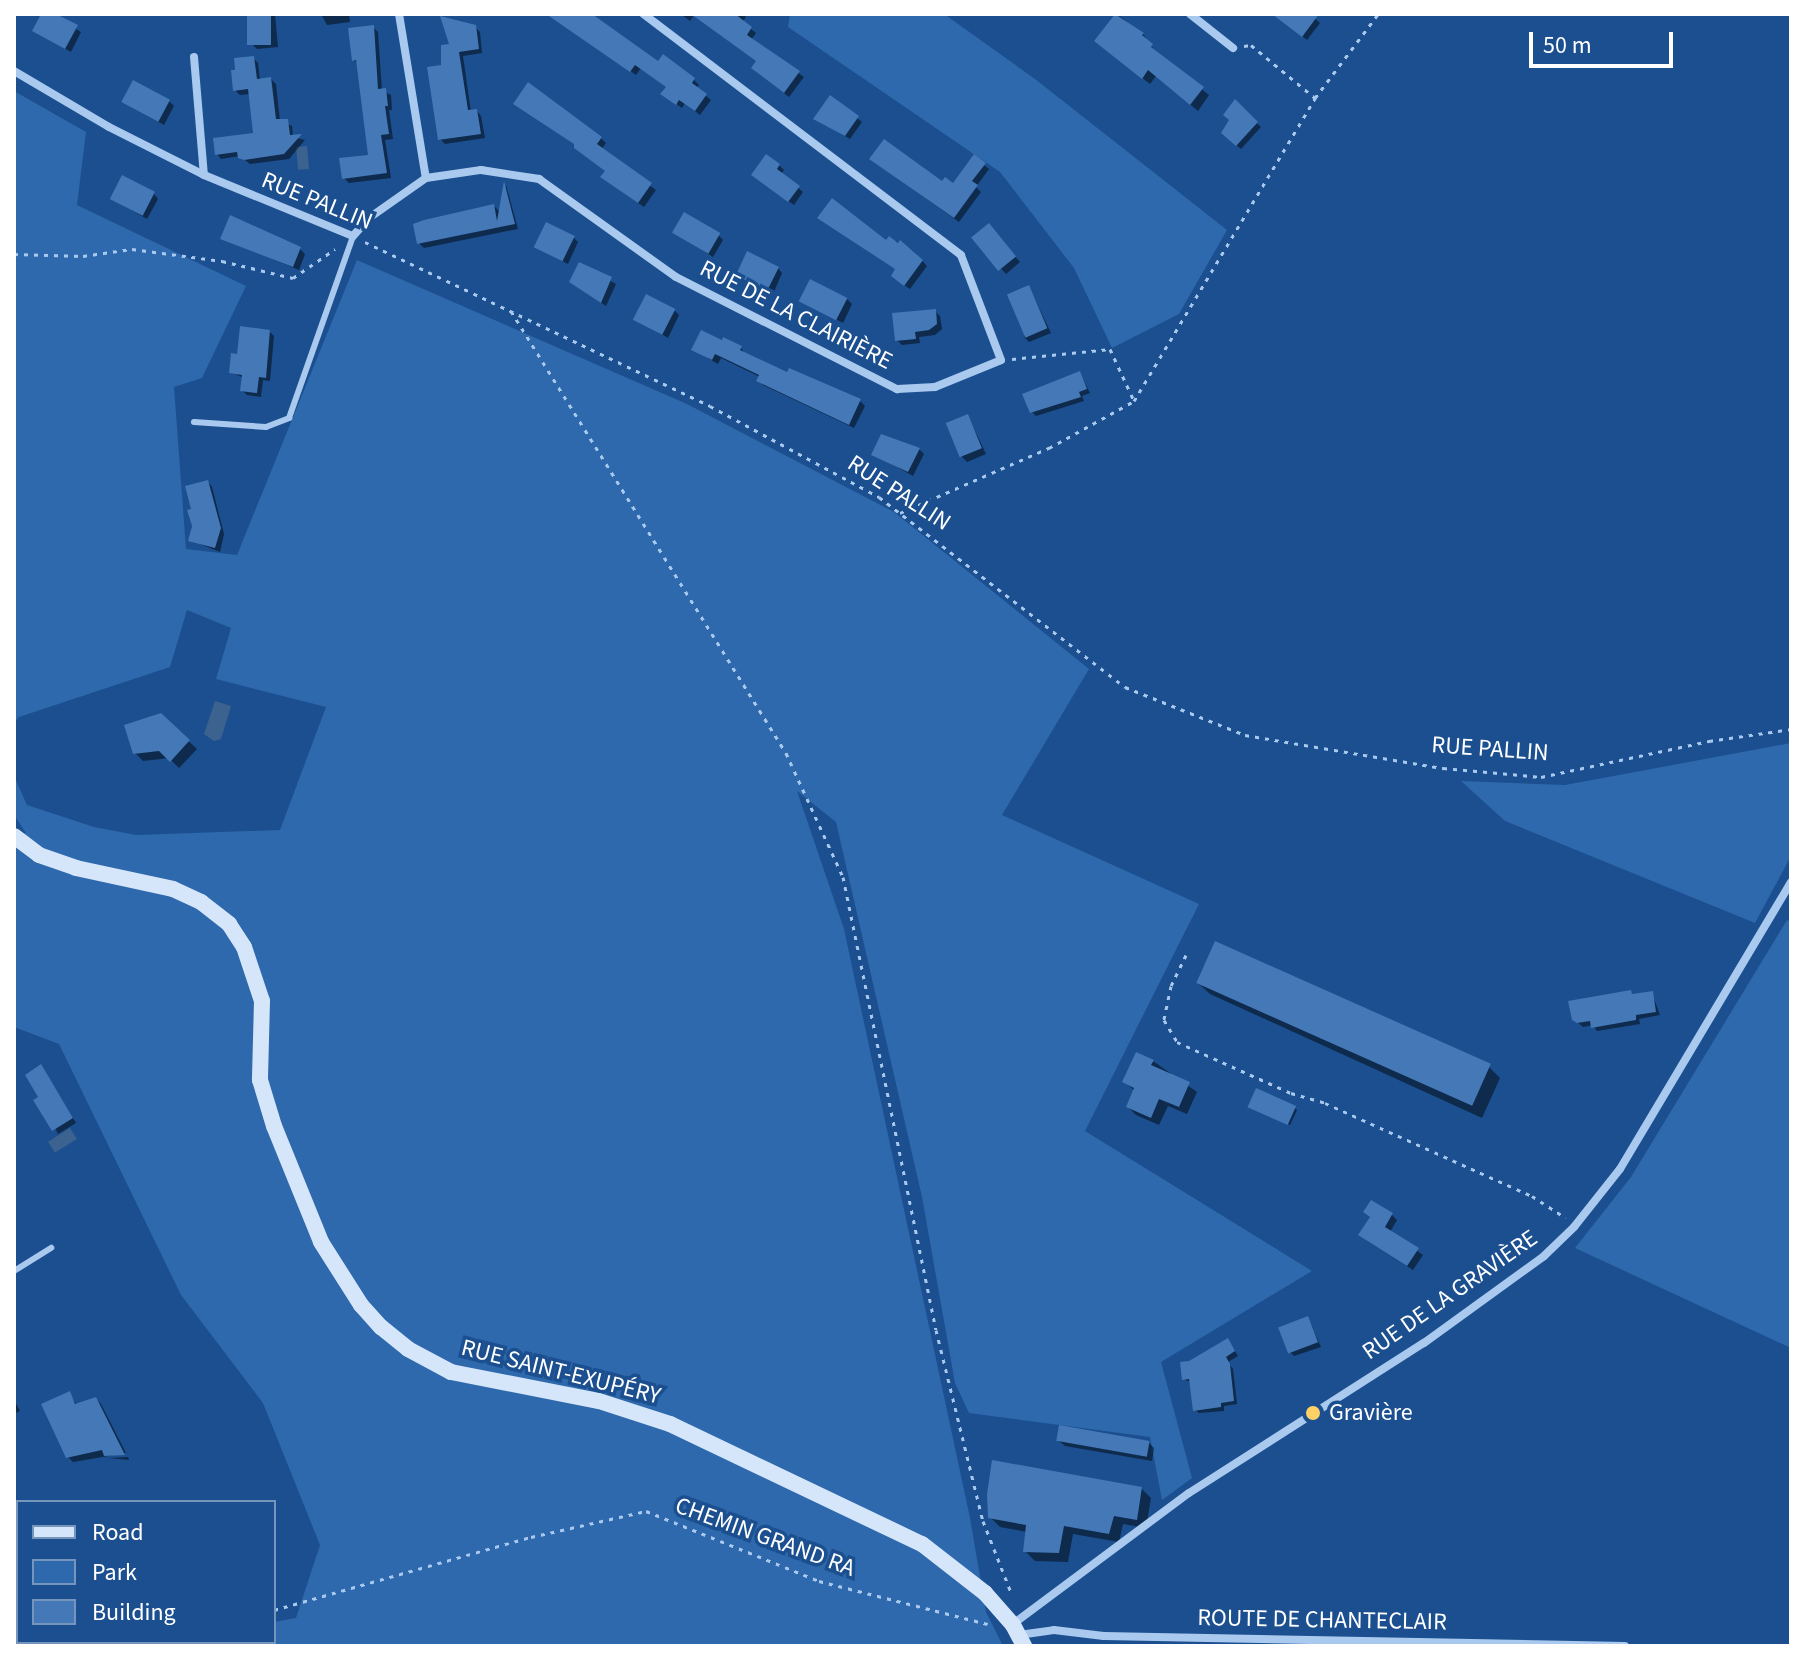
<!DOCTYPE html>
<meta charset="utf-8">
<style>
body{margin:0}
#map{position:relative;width:1805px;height:1660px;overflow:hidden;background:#1b4f8f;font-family:"Source Sans 3",sans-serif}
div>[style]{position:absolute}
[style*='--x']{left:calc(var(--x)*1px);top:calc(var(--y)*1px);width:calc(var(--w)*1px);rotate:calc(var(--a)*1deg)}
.green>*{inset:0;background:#2e69ad}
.water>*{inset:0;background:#3c6290;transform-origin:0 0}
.shadow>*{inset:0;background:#0007}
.building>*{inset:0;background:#4478b7;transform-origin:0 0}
.path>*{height:3px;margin-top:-1.5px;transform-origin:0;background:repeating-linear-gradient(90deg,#a9c9ee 0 4px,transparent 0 10px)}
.lane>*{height:6px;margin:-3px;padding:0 3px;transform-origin:3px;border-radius:3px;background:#a9c9ee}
.street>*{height:8px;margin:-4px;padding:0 4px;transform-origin:4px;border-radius:4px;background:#a9c9ee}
.secondary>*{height:16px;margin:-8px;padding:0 8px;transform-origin:8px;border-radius:8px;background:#d6e6fa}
.dots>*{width:22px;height:22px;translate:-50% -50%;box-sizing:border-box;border:4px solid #1b4f8f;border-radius:50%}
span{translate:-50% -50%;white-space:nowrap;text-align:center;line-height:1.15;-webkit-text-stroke:7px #1b4f8f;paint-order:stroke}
.street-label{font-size:24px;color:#fff}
.poi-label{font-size:24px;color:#fff}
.left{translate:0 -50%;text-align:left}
.frame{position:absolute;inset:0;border:16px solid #fff;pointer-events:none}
.legend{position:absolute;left:16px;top:1500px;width:260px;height:144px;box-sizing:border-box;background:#1b4f8f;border:2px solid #7695bc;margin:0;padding:10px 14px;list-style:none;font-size:24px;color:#fff}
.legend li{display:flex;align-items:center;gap:16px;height:40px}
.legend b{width:40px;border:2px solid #7695bc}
.scale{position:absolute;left:1529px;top:32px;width:144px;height:36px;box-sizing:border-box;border:4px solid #fff;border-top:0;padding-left:10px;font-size:24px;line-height:28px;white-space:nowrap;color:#fff;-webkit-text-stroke:6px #1b4f8f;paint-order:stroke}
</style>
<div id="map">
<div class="green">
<div style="clip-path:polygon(790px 14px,944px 14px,1035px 79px,1227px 230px,1179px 314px,1112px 348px,1074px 268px,1000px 172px,788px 27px)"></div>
<div style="clip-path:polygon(14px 91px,86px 132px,77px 205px,246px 286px,202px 378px,174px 387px,186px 549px,237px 555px,357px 260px,687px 404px,894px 512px,1089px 669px,1002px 815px,1199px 904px,1085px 1131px,1312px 1271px,1161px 1362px,1192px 1478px,1162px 1500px,1150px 1437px,969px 1413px,955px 1383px,922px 1197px,836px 822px,797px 791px,844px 929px,970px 1518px,986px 1612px,1003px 1646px,257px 1646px,257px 1642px,274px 1642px,274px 1622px,296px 1618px,320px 1545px,263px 1403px,181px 1295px,59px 1044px,14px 1027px,14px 836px,26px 833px,14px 815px,14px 776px,27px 805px,94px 827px,136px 835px,280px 830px,326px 707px,216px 679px,231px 628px,187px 610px,170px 667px,19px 717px,14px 723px)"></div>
<div style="clip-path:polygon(1791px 743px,1791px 856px,1755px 923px,1505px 821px,1461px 781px,1565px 785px)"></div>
<div style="clip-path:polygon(1787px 920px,1791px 922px,1791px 1348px,1575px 1248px,1631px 1177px)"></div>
</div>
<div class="water">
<div style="left:307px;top:146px;width:23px;height:11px;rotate:85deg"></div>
<div style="clip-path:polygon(215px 701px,231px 706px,221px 739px,214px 741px,204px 734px)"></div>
<div style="left:70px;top:1128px;width:13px;height:26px;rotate:58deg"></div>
</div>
<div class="shadow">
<div style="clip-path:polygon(43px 14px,52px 14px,81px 32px,71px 52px,34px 31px)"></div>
<div style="clip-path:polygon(249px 14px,275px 14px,278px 47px,257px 49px,252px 44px)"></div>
<div style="clip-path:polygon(321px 14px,349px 14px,350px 22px,327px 25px)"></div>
<div style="clip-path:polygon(549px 14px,589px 14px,659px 63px,694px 80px,699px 85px,696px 88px,711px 100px,700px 115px,685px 103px,682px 108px,668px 98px,668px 88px,641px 68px,636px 75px)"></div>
<div style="clip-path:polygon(681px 14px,742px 14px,746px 17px,742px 22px,756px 33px,751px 40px,804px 77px,789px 97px,758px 73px,758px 61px,694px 15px,690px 21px)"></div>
<div style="clip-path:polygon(1117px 14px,1143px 34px,1157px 54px,1209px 95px,1198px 111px,1156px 76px,1150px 84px,1096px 41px)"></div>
<div style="clip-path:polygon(1280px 14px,1310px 14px,1320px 23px,1307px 40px,1283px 21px)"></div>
<div style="clip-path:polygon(373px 27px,378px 32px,382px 91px,391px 95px,392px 110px,389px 110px,393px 139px,385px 140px,391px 178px,349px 183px,344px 178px,370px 156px,359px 65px,354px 60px)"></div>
<div style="clip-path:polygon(475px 27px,480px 32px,482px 53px,463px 56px,471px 112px,477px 111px,481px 116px,485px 138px,445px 144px,440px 139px,444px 67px,452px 45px)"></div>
<div style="clip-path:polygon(253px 58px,258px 63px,260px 80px,271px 79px,276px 84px,280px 121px,292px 126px,293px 137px,305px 140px,289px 159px,250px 164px,240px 156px,221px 159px,217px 154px,255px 135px,251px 94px,240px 95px,235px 90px)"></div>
<div style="clip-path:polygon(529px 85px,601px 138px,606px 143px,601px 150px,656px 190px,644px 207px,608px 182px,607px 171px)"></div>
<div style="clip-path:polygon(169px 101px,174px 106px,164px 125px,124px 102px)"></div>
<div style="clip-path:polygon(1235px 102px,1261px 127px,1241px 149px,1228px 138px)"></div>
<div style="clip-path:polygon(816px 118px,857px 118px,862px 122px,850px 139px)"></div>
<div style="clip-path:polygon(877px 164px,953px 186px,984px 165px,989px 169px,976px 187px,981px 192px,959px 222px)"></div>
<div style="clip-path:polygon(779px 165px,784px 170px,781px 174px,803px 192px,794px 205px,759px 180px)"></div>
<div style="clip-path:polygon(506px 185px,518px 229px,424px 248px,419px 243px,494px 206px,501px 213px)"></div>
<div style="clip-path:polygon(154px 194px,158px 199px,147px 219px,111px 198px)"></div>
<div style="clip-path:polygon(825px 222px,886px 243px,890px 238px,913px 251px,927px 266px,910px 289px,898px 281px,897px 270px)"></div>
<div style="clip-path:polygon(993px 231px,1020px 262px,1006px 274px,974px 238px)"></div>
<div style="clip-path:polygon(674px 232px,718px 235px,723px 240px,713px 257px)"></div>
<div style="clip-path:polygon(222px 238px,300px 249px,305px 254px,299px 270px)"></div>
<div style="clip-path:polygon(574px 238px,578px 242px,568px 264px,536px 247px)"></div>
<div style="clip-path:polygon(580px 264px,616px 284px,606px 306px,576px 286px)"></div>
<div style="clip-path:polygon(778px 268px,782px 273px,774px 292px,758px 284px,756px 288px,737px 277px)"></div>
<div style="clip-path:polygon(1029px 287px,1051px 333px,1029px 342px,1024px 337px)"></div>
<div style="clip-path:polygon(847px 299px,852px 304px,843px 323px,802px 301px)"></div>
<div style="clip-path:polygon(674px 310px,679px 315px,668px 338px,636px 319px)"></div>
<div style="clip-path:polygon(935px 311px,940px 316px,942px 329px,935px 335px,919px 337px,920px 343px,902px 345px,897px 340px)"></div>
<div style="clip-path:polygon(269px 331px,274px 336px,270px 381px,263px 380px,261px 397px,247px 395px,242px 390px,244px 378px,231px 372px,238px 356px)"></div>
<div style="clip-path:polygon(724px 339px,741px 348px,745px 354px,788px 374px,860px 401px,865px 406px,854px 428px,763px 385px,759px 380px,760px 377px,721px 358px,718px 364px,694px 350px)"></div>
<div style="clip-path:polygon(1080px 373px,1090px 393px,1082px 396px,1084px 401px,1036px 416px,1032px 412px)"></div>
<div style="clip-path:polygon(968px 416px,986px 454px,967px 462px,962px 457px)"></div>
<div style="clip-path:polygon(919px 449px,924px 454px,913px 476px,874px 454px)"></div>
<div style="clip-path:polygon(208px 482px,212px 487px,224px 534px,220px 552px,190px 540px,194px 510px)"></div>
<div style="clip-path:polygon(161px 715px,197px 749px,179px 768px,169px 758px,143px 761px,135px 753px)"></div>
<div style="clip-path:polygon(1198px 983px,1489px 1067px,1500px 1078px,1482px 1118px,1210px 994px)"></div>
<div style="clip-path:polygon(1630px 992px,1635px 996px,1652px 993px,1660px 1015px,1639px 1019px,1640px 1024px,1597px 1031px,1593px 1025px,1583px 1027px,1574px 1019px)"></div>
<div style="clip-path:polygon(1153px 1061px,1197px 1092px,1187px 1114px,1168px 1106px,1159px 1125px,1136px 1115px,1128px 1107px,1135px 1091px,1125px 1082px)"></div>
<div style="clip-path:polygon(41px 1066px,76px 1123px,58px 1134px,41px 1097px)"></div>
<div style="clip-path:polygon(1252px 1108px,1295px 1108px,1297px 1110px,1290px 1125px)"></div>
<div style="clip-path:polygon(1365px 1212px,1392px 1215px,1397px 1220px,1390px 1232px,1423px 1255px,1413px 1270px,1366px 1240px,1371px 1218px)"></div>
<div style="clip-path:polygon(1308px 1318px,1321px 1347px,1294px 1356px,1290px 1352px)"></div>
<div style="clip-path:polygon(1228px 1340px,1238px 1356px,1228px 1362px,1233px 1369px,1237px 1404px,1224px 1406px,1224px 1411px,1199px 1413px,1195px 1410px,1192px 1383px,1184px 1379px,1189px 1363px)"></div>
<div style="clip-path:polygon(69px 1394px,77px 1405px,96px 1399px,101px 1404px,126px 1453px,73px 1462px,68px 1457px)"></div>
<div style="clip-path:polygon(14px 1400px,20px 1411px,14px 1414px)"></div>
<div style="clip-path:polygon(1059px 1441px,1149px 1443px,1154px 1448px,1152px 1461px,1065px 1446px)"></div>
<div style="clip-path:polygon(128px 1457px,129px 1460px,109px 1458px)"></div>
<div style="clip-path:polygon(1141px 1488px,1151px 1498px,1146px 1528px,1123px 1524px,1119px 1542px,1073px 1534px,1068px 1562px,1035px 1561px,1025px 1551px,1027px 1532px,1000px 1527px,990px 1517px)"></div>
</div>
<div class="building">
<div style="clip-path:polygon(41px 14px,56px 14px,78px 25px,65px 49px,32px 31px)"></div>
<div style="left:247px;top:14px;width:24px;height:31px"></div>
<div style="clip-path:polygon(546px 14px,592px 14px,658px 61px,663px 54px,695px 78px,692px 83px,707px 94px,695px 111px,679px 100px,676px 105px,660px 94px,666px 87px,635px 65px,630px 72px)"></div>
<div style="clip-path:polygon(691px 14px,735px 14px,752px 27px,747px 35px,800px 71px,784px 93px,751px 68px,756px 61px)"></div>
<div style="clip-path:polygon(1115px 14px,1144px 33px,1142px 35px,1153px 44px,1151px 47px,1204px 87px,1190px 105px,1148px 70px,1142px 79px,1094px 41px)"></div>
<div style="clip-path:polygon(1272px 14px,1319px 14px,1302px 37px)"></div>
<div style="clip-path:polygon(440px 16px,476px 25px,479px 49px,459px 52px,468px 110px,477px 109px,481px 134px,438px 140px,427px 67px,441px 65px,441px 45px,449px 44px)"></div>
<div style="clip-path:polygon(374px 25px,378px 89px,386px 88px,388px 106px,385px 106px,389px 134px,381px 135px,387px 173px,342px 179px,339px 158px,368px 155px,356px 60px,352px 61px,348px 28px)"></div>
<div style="clip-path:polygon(254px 56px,257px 79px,271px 77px,276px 119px,288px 119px,290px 135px,302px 134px,284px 154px,244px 160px,238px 158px,237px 152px,215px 155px,213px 138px,253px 133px,248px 89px,233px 91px,231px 70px,235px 70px,234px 58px)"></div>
<div style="left:133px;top:80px;width:42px;height:25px;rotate:28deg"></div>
<div style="clip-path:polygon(528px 82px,602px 137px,597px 144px,652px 183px,638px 203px,600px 177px,605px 171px,574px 148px,574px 144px,513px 104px)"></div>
<div style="clip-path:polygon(830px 95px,859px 116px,845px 136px,813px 119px)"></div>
<div style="clip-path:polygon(1235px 99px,1258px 122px,1236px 146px,1221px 133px,1229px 120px,1223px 115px)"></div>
<div style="clip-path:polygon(884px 139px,942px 181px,945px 177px,953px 183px,974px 154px,986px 163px,972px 181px,978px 185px,954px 218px,869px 159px)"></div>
<div style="clip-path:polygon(766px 154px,780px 164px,777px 169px,800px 186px,788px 202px,751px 175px)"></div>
<div style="left:122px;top:175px;width:37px;height:27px;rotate:27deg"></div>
<div style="clip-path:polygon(504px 181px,515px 224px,417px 244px,413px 224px,424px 220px,494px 204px,497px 221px)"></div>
<div style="clip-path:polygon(832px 198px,886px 240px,889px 236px,898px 243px,900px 240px,923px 260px,904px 286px,891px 276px,895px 269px,817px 218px)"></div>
<div style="left:684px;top:212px;width:42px;height:24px;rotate:30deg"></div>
<div style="clip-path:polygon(230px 215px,301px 247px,293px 267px,220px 239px)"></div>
<div style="left:546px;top:222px;width:32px;height:28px;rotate:26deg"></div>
<div style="left:989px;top:223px;width:43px;height:23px;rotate:51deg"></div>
<div style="clip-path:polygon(747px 251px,779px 267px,768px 289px,735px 277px)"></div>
<div style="clip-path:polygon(579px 262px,612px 277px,601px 303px,569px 282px)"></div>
<div style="left:810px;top:279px;width:42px;height:25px;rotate:27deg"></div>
<div style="left:1029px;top:285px;width:47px;height:24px;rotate:67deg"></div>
<div style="left:646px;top:294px;width:33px;height:29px;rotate:27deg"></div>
<div style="clip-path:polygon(936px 309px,937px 324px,929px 330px,915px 332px,916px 339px,895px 341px,892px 313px)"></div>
<div style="clip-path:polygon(240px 326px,270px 330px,266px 378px,259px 377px,257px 393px,240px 391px,242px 375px,229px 373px,231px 353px,237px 354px)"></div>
<div style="clip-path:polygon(701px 330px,722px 340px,723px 337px,742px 346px,740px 350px,787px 372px,789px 368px,861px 399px,849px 425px,756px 381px,759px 375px,715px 354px,712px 360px,691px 350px)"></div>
<div style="clip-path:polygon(1080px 371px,1087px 389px,1079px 392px,1081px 397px,1030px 413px,1022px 394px)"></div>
<div style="left:968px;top:414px;width:37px;height:24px;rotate:68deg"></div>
<div style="clip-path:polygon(881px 434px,920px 448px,908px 472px,871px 455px)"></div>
<div style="clip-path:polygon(208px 480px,221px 528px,215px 548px,188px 541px,192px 526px,187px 510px,191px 509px,185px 486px)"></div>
<div style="clip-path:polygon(161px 713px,190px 740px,170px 762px,159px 751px,133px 754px,124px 725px)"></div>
<div style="left:1215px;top:941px;width:302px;height:46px;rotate:24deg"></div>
<div style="clip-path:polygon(1631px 990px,1632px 994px,1653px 991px,1656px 1012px,1636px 1015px,1636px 1020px,1591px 1028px,1590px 1021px,1577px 1023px,1572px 1020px,1568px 1001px)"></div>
<div style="clip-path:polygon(1136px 1052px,1154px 1060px,1151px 1065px,1190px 1082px,1179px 1107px,1159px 1099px,1151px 1118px,1126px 1107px,1134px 1088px,1122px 1082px)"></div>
<div style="clip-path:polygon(41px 1064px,73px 1118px,52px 1131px,33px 1100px,38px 1097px,25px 1075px)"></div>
<div style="left:1256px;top:1088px;width:44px;height:21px;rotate:24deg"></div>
<div style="clip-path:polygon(1371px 1200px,1393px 1213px,1385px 1227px,1419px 1248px,1407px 1266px,1358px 1235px,1370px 1217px,1363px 1212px)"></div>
<div style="left:1308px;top:1316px;width:28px;height:32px;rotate:69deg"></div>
<div style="clip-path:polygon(1228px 1338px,1235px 1351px,1226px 1357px,1230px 1364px,1234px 1401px,1221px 1403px,1221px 1407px,1193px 1411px,1189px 1379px,1182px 1380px,1180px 1362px,1189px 1361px)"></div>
<div style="clip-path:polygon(70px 1391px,75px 1404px,96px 1397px,125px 1455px,104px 1456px,102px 1450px,66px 1458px,41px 1404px)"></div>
<div style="left:1059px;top:1425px;width:92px;height:16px;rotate:10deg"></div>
<div style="clip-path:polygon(992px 1460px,1142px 1487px,1137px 1520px,1114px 1516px,1109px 1534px,1064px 1526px,1059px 1553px,1023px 1552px,1026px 1525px,988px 1518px,987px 1494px)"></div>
</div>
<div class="path">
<div style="--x:1244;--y:46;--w:7;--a:-8"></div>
<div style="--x:1251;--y:45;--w:83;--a:39.6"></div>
<div style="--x:1315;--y:98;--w:105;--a:-53.1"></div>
<div style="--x:365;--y:242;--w:382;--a:25.4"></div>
<div style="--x:710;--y:406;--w:192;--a:28.3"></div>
<div style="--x:879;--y:497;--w:311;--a:37.7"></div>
<div style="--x:1125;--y:687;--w:129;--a:21.8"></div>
<div style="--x:1245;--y:735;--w:201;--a:9.5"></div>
<div style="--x:1443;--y:768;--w:98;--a:5.2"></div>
<div style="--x:1541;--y:777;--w:172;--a:-12.1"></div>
<div style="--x:1709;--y:741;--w:83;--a:-8.3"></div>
<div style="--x:14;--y:254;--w:69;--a:1.7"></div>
<div style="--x:83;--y:256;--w:49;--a:-8.1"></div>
<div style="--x:132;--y:249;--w:91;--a:7.6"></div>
<div style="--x:222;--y:261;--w:73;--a:13.5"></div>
<div style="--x:293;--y:278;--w:51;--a:-34.6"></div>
<div style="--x:511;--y:311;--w:521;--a:58.11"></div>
<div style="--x:786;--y:753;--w:136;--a:65.3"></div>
<div style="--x:843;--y:877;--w:462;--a:78.4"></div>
<div style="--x:936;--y:1330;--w:197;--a:76.2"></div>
<div style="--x:983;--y:1521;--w:79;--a:68.6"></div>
<div style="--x:1012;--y:359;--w:99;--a:-5.8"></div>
<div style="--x:1110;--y:349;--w:57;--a:65.2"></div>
<div style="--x:1134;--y:401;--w:353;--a:-59.1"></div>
<div style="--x:900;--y:513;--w:163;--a:-23.6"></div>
<div style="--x:1049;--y:448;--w:97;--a:-28.9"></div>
<div style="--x:1186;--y:955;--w:34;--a:116"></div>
<div style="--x:1171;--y:986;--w:35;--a:102"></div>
<div style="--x:1164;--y:1020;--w:26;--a:59"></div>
<div style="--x:1177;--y:1042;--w:125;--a:24.1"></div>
<div style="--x:1291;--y:1093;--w:35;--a:16"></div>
<div style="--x:1325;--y:1103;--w:227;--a:24.2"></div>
<div style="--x:1532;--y:1196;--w:40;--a:32.9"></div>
<div style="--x:14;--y:1548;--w:9;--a:63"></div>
<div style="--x:274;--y:1610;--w:267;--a:-15.9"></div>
<div style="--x:531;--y:1537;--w:118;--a:-12.7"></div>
<div style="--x:646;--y:1511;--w:187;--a:22"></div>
<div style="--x:819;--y:1581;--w:174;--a:14.3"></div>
<div style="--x:63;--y:1642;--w:4;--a:63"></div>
<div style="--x:119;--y:1646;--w:13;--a:-18"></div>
</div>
<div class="lane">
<div style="--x:194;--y:422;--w:72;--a:4"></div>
<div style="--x:266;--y:427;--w:25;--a:-21"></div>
<div style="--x:289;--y:418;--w:193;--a:-70.6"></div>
<div style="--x:14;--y:1271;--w:44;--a:-31.9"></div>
</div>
<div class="street">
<div style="--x:399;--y:14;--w:166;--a:80.7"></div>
<div style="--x:1190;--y:14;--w:55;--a:38.3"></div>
<div style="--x:194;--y:57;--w:118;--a:85.2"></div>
<div style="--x:14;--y:71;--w:110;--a:30.5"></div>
<div style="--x:109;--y:127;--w:106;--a:26.8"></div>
<div style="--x:204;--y:175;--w:161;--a:22.3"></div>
<div style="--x:353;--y:236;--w:24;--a:-48"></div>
<div style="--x:369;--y:218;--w:70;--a:-35.1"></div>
<div style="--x:426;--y:178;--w:56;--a:-8.3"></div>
<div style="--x:481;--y:170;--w:59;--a:8.8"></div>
<div style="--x:539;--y:179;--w:168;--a:35.6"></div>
<div style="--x:676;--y:277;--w:248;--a:26.9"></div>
<div style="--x:897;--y:389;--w:38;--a:-3"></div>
<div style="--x:935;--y:387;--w:71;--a:-22.2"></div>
<div style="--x:1001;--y:360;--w:112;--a:-110.9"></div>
<div style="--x:961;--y:255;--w:399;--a:-142.8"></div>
<div style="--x:1013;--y:1624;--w:219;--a:-36.7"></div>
<div style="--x:1189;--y:1493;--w:279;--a:-32.6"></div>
<div style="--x:1424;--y:1343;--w:148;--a:-35.9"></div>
<div style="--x:1544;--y:1256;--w:42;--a:-44"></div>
<div style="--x:1574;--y:1227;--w:74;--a:-51.6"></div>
<div style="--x:1620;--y:1169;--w:334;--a:-59.2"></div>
<div style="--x:1019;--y:1635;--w:35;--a:-8"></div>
<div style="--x:1054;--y:1630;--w:50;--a:6.8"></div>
<div style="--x:1104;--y:1636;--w:521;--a:1.1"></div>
</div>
<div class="secondary">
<div style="--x:14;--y:836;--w:31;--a:37"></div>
<div style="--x:39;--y:855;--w:39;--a:19"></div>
<div style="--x:76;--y:868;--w:99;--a:12.2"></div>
<div style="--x:173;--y:889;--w:31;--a:25"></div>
<div style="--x:201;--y:902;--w:36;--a:38"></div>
<div style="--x:229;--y:924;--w:27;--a:57"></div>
<div style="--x:244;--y:947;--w:57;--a:71.6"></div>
<div style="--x:262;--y:1001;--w:79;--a:91.5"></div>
<div style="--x:260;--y:1080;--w:48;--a:73.1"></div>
<div style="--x:274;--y:1126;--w:125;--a:67.9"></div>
<div style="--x:321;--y:1242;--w:75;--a:57.6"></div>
<div style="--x:361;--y:1305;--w:30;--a:48"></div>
<div style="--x:381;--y:1327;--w:35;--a:39"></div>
<div style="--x:408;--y:1349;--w:49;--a:28.1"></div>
<div style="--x:451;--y:1372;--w:151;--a:11.1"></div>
<div style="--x:599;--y:1401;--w:75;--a:17.9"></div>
<div style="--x:670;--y:1424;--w:279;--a:25.5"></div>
<div style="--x:922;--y:1544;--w:80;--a:37.9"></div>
<div style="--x:985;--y:1593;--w:43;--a:48.8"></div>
<div style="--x:1013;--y:1625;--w:24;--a:62"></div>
</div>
<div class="dots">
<div style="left:1313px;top:1413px;background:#ffd166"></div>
</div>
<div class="street-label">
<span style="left:317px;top:201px;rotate:22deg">RUE PALLIN</span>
<span style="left:796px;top:315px;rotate:27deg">RUE DE LA CLAIRIÈRE</span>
<span style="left:899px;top:493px;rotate:33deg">RUE PALLIN</span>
<span style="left:1490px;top:749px;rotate:4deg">RUE PALLIN</span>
<span style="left:1450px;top:1295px;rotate:-35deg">RUE DE LA GRAVIÈRE</span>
<span style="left:561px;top:1372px;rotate:14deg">RUE SAINT-EXUPÉRY</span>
<span style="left:765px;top:1537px;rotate:20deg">CHEMIN GRAND RA</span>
<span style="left:1322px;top:1620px;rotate:1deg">ROUTE DE CHANTECLAIR</span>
</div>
<div class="poi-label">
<span class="left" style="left:1329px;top:1413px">Gravière</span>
</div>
<div class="frame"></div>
<ul class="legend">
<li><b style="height:10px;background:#d6e6fa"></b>Road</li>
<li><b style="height:22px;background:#2e69ad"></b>Park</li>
<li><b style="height:22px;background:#4478b7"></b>Building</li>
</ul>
<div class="scale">50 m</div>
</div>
